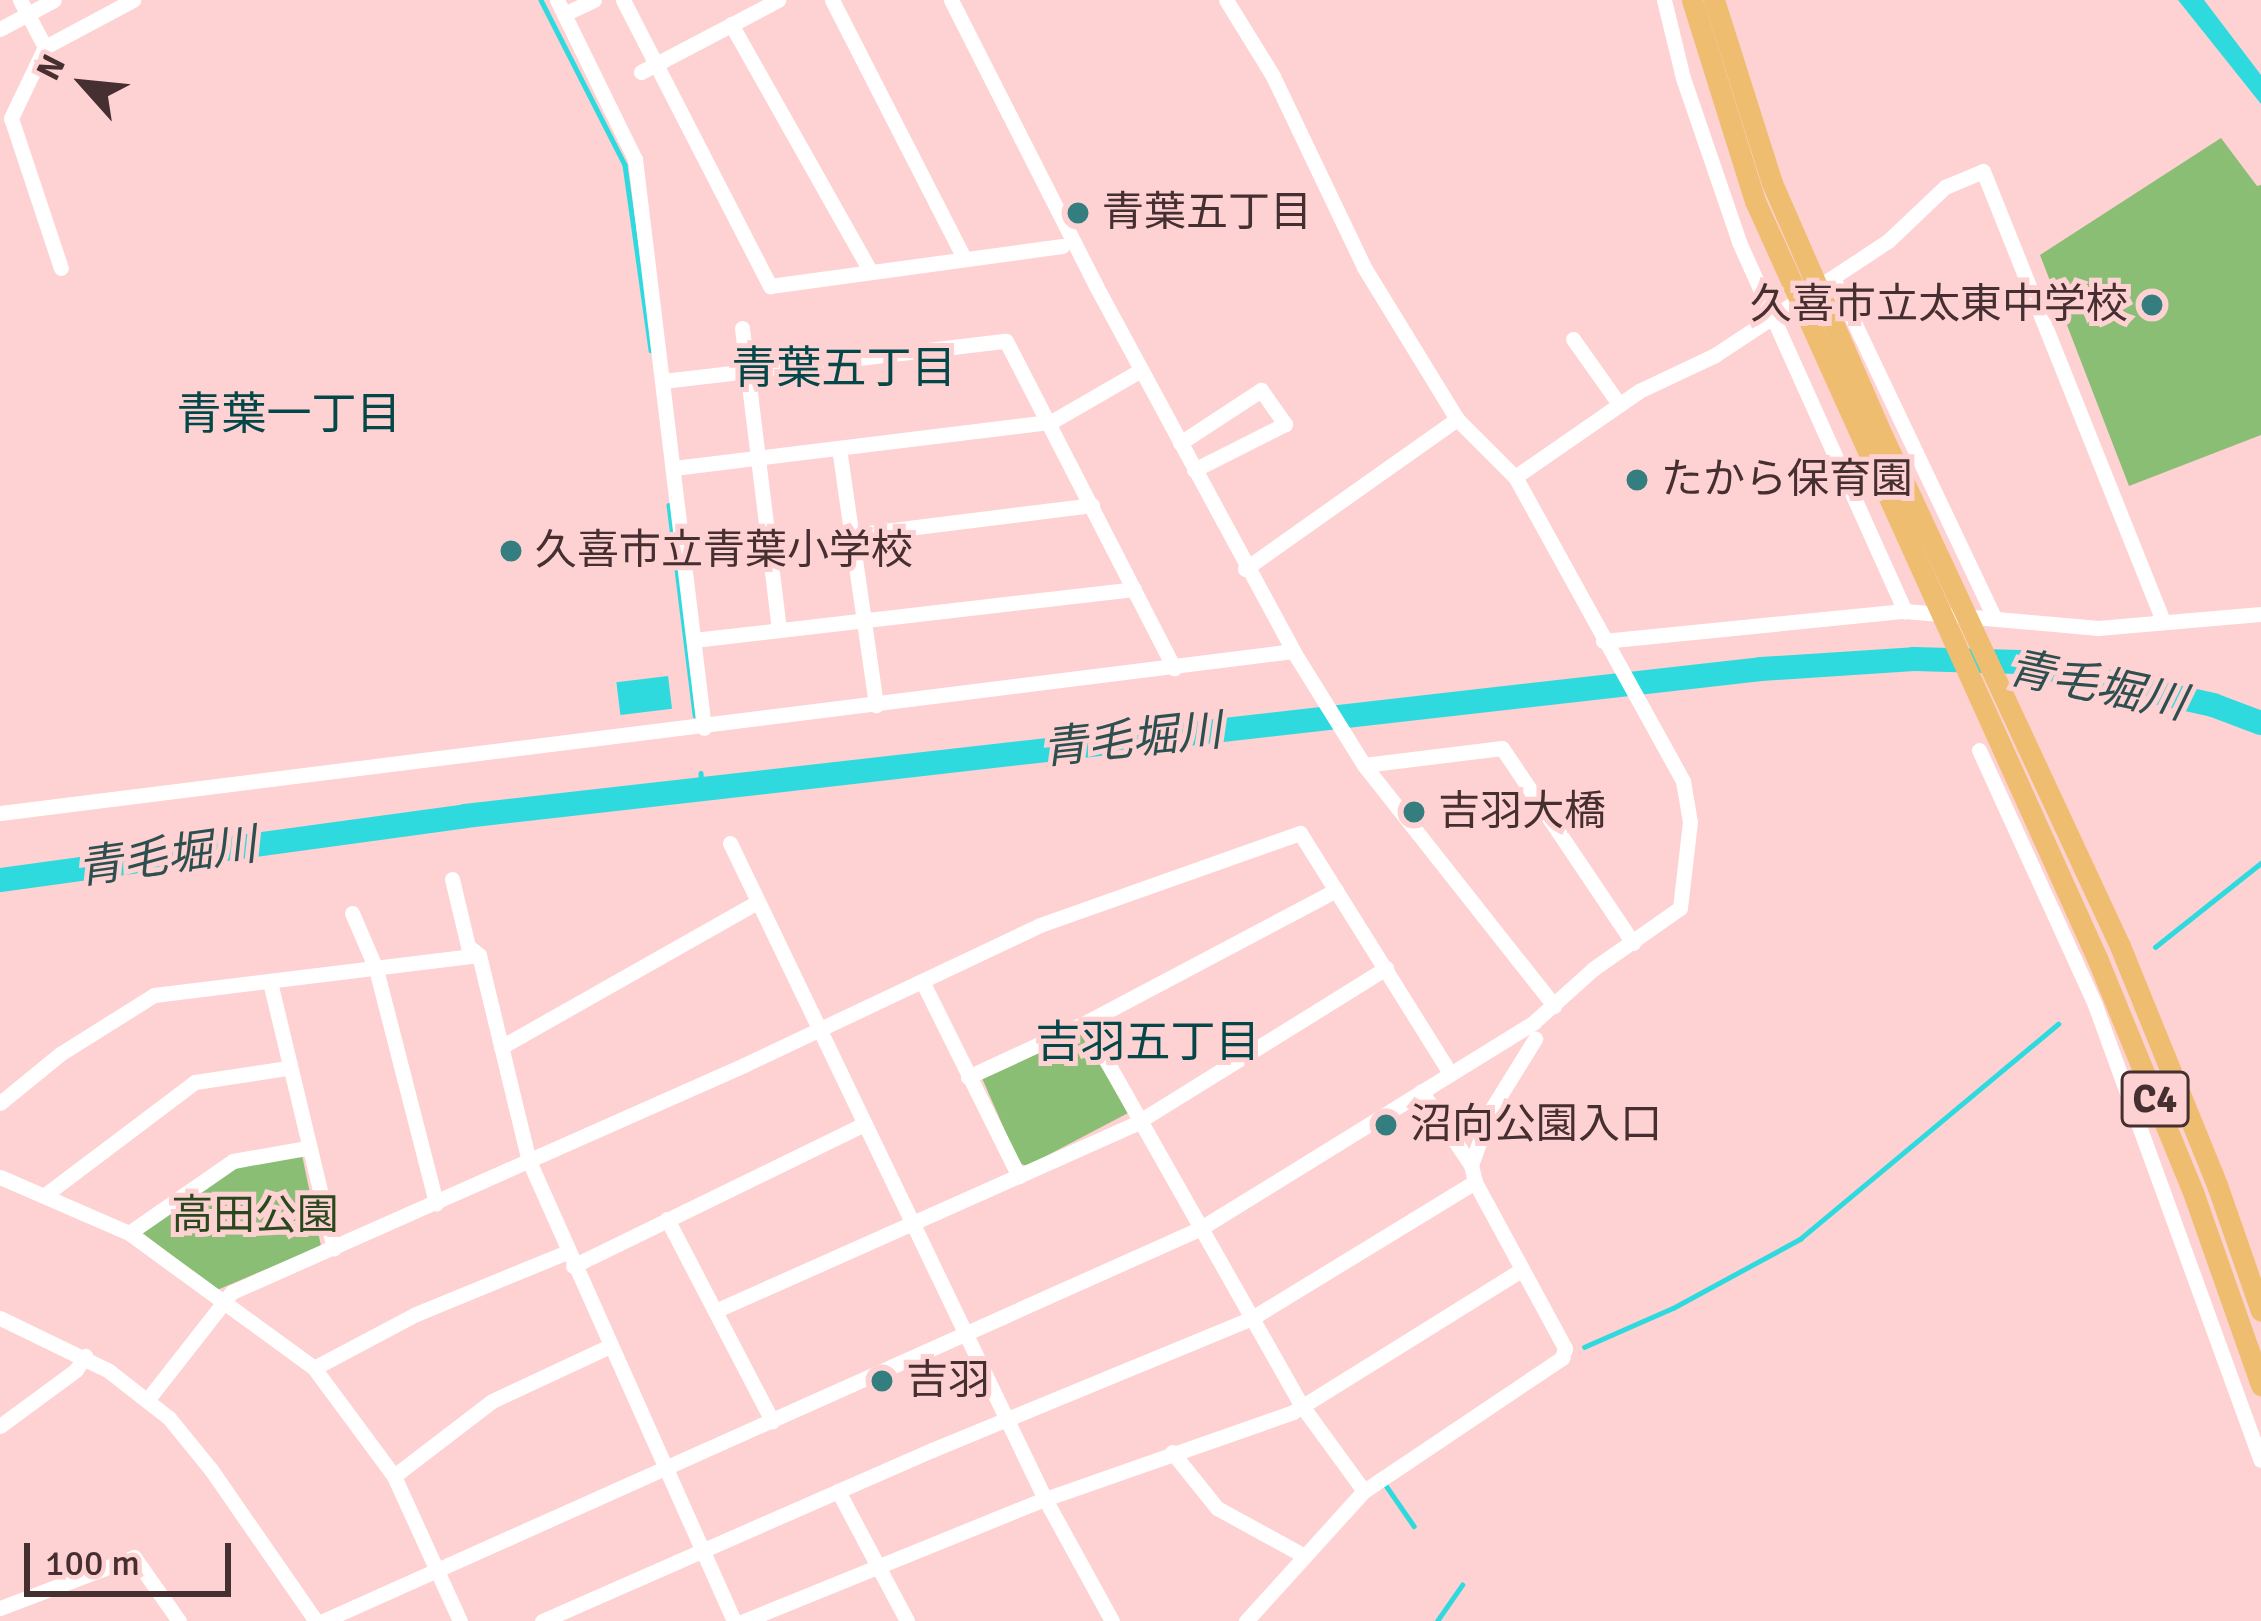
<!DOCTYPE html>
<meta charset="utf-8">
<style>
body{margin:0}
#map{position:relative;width:2261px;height:1621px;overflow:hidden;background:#fed1d2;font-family:Signika,"Noto Sans JP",sans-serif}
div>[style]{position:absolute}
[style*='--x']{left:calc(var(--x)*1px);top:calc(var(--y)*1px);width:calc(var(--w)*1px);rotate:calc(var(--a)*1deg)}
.green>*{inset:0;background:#8abe75}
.water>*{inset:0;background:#2edade;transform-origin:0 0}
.stream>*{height:4.5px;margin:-2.25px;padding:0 2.25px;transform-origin:2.25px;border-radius:2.25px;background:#2edade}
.river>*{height:24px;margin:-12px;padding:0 12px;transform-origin:12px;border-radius:12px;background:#2edade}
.minor>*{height:15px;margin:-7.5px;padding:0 7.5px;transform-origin:7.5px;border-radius:7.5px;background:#fff}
.highway>*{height:21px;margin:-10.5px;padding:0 10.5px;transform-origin:10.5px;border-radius:10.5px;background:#efbd70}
.dots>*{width:33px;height:33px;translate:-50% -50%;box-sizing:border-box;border:6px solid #fed1d2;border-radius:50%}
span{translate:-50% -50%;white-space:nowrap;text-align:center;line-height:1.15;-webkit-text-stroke:10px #fed1d2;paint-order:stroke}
.shield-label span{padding:3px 9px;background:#fed1d2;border:3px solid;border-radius:9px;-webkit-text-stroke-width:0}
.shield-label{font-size:39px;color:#452f30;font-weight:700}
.poi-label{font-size:42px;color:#452f30}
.left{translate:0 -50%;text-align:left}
.right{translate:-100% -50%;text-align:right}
.park-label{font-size:42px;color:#2a481d}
.neighbourhood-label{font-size:45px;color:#034748}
.water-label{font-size:45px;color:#2e4f50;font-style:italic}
.north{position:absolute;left:24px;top:24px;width:120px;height:120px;-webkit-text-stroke:9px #fed1d2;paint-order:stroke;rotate:297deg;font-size:33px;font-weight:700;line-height:48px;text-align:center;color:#452f30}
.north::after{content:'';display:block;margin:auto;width:42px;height:54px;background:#452f30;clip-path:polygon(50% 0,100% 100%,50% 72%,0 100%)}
.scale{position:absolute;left:24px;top:1543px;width:207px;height:54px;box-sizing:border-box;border:6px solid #452f30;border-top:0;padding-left:15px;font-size:36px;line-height:42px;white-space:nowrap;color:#452f30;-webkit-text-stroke:9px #fed1d2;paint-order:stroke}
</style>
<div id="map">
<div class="green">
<div style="clip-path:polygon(2221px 138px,2257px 186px,2261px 185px,2261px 435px,2129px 486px,2040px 255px)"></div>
<div style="clip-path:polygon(1079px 1032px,1130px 1112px,1027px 1166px,1019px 1163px,982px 1078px)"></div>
<div style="clip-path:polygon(302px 1155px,321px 1246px,217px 1290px,140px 1231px,235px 1164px)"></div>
</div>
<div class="water">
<div style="clip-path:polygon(2178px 0,2204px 0,2261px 75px,2261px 104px)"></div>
<div style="left:668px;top:676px;width:33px;height:52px;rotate:83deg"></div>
</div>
<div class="stream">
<div style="--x:541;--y:0;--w:185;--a:63"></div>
<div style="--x:625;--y:165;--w:187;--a:82"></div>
<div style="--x:669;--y:505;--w:212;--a:82.9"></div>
<div style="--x:701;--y:773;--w:16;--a:86"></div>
<div style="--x:2155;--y:947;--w:135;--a:-38.4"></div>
<div style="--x:1584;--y:1347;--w:97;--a:-23.7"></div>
<div style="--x:1673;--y:1308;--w:145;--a:-28.5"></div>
<div style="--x:1800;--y:1239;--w:336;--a:-39.8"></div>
<div style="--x:1385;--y:1484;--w:51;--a:55.4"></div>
<div style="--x:1437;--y:1621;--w:44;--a:-55.2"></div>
</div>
<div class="river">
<div style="--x:0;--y:880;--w:469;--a:-7.8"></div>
<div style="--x:465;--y:816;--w:1304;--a:-6.47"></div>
<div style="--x:1761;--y:669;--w:153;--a:-3.7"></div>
<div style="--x:1914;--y:659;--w:105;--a:1.6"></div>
<div style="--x:2019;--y:662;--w:199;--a:12.5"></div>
<div style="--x:2213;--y:705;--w:51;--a:20.6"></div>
</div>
<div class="minor">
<div style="--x:20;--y:0;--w:53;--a:62"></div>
<div style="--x:45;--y:47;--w:79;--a:115.6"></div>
<div style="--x:11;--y:118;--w:158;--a:71.6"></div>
<div style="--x:557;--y:0;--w:177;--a:63.9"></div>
<div style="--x:635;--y:159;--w:573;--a:83.09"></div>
<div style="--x:623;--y:0;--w:322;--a:62.8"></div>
<div style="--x:770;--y:286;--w:295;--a:-7.8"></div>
<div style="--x:832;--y:0;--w:290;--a:62.9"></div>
<div style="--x:951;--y:0;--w:321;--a:63.1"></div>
<div style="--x:1096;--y:286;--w:415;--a:61.6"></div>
<div style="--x:1293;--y:651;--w:134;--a:58.1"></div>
<div style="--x:1364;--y:765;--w:307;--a:51.7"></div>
<div style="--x:1664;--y:0;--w:80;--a:76.3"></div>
<div style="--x:1683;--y:78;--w:173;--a:71.1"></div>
<div style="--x:1739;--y:242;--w:405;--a:65.8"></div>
<div style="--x:564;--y:14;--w:33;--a:-25"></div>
<div style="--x:731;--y:24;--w:283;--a:60.6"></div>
<div style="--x:0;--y:29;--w:61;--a:-28.2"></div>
<div style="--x:45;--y:47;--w:100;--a:-28.1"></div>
<div style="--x:641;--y:72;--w:155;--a:-27.7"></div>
<div style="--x:1833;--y:278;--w:375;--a:64.6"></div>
<div style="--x:742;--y:328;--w:304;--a:83"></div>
<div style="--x:1573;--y:339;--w:80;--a:54.7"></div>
<div style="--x:663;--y:381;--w:345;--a:-6.7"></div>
<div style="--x:1006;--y:341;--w:368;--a:62.8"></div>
<div style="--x:1180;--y:443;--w:97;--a:-33.2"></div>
<div style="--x:1261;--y:390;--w:42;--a:54.8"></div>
<div style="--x:1285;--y:424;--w:102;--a:153.2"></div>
<div style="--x:839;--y:448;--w:260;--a:81.8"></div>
<div style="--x:674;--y:468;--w:380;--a:-7"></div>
<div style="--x:1051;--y:422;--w:104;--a:-30"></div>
<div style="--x:1515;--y:477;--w:151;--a:-34.7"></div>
<div style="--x:1639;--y:391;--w:84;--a:-25.3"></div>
<div style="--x:1715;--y:355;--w:207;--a:-33.4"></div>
<div style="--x:1888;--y:241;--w:79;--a:-43.5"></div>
<div style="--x:1945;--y:187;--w:41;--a:-22.8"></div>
<div style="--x:1983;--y:171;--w:485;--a:68.2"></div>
<div style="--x:852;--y:535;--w:242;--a:-7.1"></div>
<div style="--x:1245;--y:569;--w:260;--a:-35.3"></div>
<div style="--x:694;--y:640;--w:443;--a:-6.6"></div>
<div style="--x:1603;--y:641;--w:303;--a:-5.7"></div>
<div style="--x:1905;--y:611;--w:194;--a:5"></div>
<div style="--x:2098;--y:628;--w:164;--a:-4.9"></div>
<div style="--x:1979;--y:750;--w:280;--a:65.5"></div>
<div style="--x:2095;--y:1005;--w:484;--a:70"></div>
<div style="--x:1364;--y:765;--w:139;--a:-7"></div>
<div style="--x:1502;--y:748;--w:235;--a:56.1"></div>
<div style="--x:0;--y:813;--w:1303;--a:-7.14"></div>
<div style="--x:730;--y:843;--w:728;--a:64.35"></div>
<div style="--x:1045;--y:1499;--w:139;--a:61.2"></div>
<div style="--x:452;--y:879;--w:69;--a:76.6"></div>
<div style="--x:468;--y:946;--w:14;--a:39"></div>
<div style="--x:479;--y:955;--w:212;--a:76.4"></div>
<div style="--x:529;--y:1161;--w:504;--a:65.98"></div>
<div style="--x:352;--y:913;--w:61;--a:66.8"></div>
<div style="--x:376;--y:969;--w:242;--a:75.6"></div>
<div style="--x:922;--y:981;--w:218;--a:63.6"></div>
<div style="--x:270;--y:982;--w:274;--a:76.5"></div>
<div style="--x:1085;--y:1023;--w:440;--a:60.5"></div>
<div style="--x:1302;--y:1406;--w:105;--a:53.9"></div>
<div style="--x:501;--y:1047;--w:294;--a:-29.5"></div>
<div style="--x:968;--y:1077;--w:129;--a:-24.8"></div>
<div style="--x:1085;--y:1023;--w:284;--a:-27.9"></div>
<div style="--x:0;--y:1103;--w:77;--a:-39.2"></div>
<div style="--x:60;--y:1054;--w:111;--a:-32.1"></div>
<div style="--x:154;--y:995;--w:327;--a:-7"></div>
<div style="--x:1471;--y:1165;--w:59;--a:-70"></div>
<div style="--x:1491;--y:1110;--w:84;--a:-58.2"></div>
<div style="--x:0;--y:1177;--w:141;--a:23.5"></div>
<div style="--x:129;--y:1233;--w:229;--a:36.1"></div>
<div style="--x:314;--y:1368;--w:134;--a:53.5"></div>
<div style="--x:45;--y:1195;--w:188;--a:-37"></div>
<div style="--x:195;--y:1082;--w:94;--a:-8.6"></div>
<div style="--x:667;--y:1219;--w:228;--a:62.5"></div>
<div style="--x:129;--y:1233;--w:126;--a:-34.7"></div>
<div style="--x:233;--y:1161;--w:74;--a:-10.1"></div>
<div style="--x:573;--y:1266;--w:324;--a:-26"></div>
<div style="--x:715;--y:1311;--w:458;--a:-24"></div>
<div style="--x:1133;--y:1125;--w:298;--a:-31.8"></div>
<div style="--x:0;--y:1318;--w:121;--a:25.9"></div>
<div style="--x:109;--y:1371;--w:76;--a:38.1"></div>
<div style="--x:169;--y:1418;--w:68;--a:50.9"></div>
<div style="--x:212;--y:1471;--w:183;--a:55.3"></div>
<div style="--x:314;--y:1368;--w:115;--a:-27.9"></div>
<div style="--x:416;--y:1314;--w:163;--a:-22.3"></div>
<div style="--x:148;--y:1399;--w:136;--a:-51.9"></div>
<div style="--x:232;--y:1292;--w:560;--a:-23.91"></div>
<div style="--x:744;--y:1065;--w:327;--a:-25.3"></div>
<div style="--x:1040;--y:925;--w:276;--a:-19.5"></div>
<div style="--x:1300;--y:833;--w:283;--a:58"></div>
<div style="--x:0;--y:1426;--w:94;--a:-36.4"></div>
<div style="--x:76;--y:1370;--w:17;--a:-57"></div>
<div style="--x:1172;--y:1452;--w:72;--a:51.2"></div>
<div style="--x:1217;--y:1508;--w:98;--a:28.7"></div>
<div style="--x:838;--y:1491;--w:147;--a:62"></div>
<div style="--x:0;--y:1608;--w:143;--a:-20.8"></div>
<div style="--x:134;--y:1557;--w:78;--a:54.9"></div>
<div style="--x:323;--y:1621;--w:962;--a:-24.11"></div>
<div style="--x:1201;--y:1228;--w:392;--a:-31.7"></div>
<div style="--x:1534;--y:1022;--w:79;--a:-41.9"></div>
<div style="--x:1593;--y:969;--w:106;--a:-35"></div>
<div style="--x:1680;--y:908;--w:87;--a:-83.4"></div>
<div style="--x:1690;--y:822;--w:42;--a:-99.7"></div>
<div style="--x:1683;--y:781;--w:347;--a:-118.9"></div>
<div style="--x:1515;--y:477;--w:82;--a:-135"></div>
<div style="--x:1457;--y:419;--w:178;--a:-121.5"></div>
<div style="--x:1364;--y:267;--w:212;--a:-115.5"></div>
<div style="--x:1273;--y:76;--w:89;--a:-121.7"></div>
<div style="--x:460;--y:1621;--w:159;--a:-114.5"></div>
<div style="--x:394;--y:1476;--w:123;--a:-37.4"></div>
<div style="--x:492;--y:1401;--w:128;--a:-25"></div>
<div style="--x:542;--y:1621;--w:426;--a:-23.7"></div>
<div style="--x:932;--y:1450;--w:346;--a:-22.4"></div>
<div style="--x:1252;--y:1318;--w:261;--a:-31.4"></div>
<div style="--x:744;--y:1621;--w:325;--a:-22.1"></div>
<div style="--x:1045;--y:1499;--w:263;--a:-19.3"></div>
<div style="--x:1293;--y:1412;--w:269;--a:-31.9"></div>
<div style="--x:1246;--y:1621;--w:176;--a:-47.8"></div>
<div style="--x:1364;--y:1491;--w:239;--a:-33.9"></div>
<div style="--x:1562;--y:1358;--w:10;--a:-73"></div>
<div style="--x:1565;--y:1348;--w:189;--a:-118.5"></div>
<div style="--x:1475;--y:1182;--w:17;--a:-103"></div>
<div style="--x:1471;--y:1165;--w:89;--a:-124"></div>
</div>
<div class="highway">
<div style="--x:1692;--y:0;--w:211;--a:72.6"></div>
<div style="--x:1755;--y:201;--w:831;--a:65.69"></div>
<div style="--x:2097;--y:958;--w:253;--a:67.7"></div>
<div style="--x:2193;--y:1192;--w:205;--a:70.6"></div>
<div style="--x:1714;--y:0;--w:192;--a:72.4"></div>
<div style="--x:1772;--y:183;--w:277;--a:66.4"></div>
<div style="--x:1883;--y:437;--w:561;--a:65.03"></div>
<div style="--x:2120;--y:946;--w:258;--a:67.9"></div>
<div style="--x:2217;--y:1185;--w:133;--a:70.8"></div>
</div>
<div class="dots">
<div style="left:1078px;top:213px;background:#357e80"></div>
<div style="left:2152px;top:305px;background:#357e80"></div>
<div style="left:1637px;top:480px;background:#357e80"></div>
<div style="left:511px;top:551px;background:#357e80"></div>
<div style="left:1414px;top:812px;background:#357e80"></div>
<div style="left:1386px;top:1125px;background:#357e80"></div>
<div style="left:882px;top:1381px;background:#357e80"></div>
</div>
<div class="shield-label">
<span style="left:2155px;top:1099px">C4</span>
</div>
<div class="poi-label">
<span class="left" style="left:1102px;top:213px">青葉五丁目</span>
<span class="right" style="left:2128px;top:305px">久喜市立太東中学校</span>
<span class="left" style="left:1661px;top:480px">たから保育園</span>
<span class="left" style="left:535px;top:551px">久喜市立青葉小学校</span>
<span class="left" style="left:1438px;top:812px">吉羽大橋</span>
<span class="left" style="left:1410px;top:1125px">沼向公園入口</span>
<span class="left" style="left:906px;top:1381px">吉羽</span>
</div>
<div class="park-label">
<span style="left:255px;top:1216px">高田公園</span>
</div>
<div class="neighbourhood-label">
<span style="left:844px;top:369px">青葉五丁目</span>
<span style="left:289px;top:415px">青葉一丁目</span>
<span style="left:1148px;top:1043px">吉羽五丁目</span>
</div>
<div class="water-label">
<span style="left:2097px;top:686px;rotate:12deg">青毛堀川</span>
<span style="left:1132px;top:740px;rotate:-6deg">青毛堀川</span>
<span style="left:167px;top:857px;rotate:-8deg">青毛堀川</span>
</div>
<div class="north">N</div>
<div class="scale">100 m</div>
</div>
